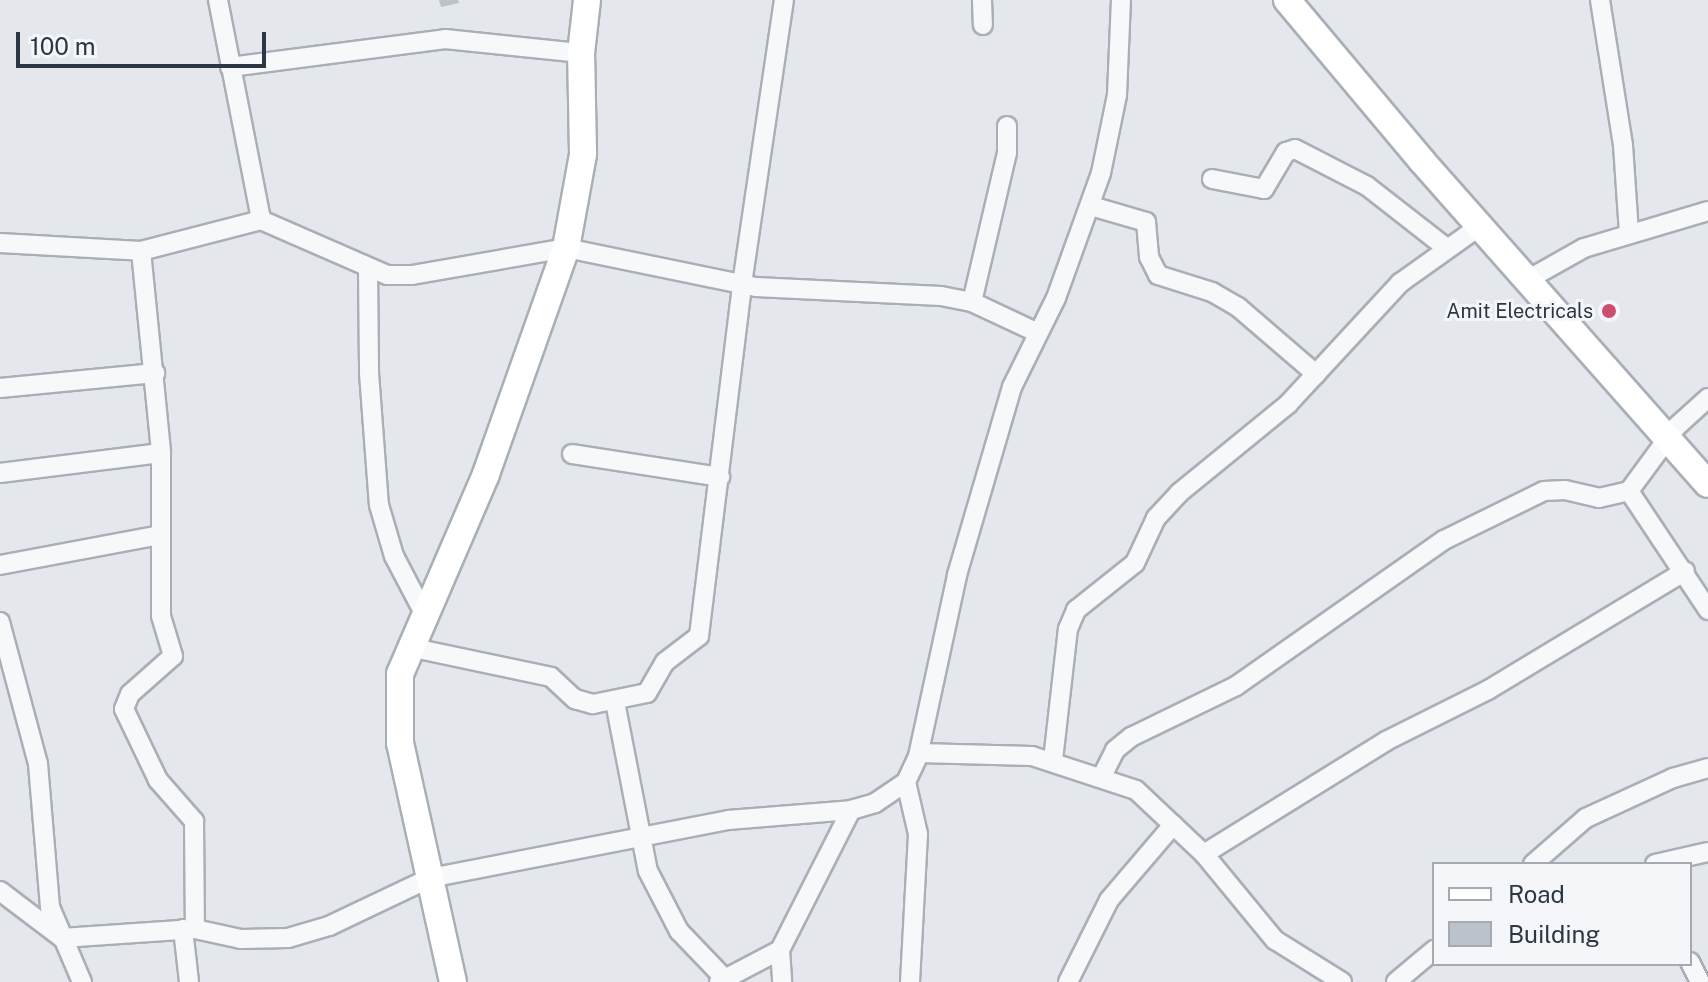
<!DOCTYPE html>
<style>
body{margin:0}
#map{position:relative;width:1708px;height:982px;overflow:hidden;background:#e4e8ec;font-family:"Public Sans",sans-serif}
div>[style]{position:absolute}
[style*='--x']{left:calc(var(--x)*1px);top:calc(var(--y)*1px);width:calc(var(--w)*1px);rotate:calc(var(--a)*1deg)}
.building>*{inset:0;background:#bbc2c9}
.roads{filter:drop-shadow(2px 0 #a9afb6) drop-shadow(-2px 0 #a9afb6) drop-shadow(0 2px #a9afb6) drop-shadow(0 -2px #a9afb6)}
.street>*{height:18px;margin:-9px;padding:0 9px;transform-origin:9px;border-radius:9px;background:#f7f8fa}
.secondary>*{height:26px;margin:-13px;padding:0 13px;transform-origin:13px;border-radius:13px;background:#fff}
.dots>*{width:22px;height:22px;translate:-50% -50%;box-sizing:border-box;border:4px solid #f4f6f9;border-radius:50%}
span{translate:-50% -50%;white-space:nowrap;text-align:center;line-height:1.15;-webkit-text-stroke:6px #f4f6f9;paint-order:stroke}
.poi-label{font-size:20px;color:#2c3744}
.right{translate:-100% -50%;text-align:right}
.legend{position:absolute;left:1432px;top:862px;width:260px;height:104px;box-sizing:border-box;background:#f4f6f9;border:2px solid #a4aab1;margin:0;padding:10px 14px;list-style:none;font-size:24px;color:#2c3744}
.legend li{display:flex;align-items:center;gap:16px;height:40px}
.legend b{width:40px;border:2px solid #a4aab1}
.scale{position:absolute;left:16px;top:32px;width:250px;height:36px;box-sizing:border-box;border:4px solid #2c3744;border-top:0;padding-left:10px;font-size:24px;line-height:28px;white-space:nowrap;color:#2c3744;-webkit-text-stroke:6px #f4f6f9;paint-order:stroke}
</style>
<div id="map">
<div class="building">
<div style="clip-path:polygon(439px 0,458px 0,459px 3px,441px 7px)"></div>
</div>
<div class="roads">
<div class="street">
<div style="--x:218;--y:0;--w:224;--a:78.9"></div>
<div style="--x:982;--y:0;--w:25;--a:88"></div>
<div style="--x:1600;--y:0;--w:147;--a:81"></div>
<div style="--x:1623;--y:145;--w:89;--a:86.1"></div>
<div style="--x:230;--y:67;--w:217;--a:-7.4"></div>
<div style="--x:445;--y:39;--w:137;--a:5.9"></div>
<div style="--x:1212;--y:179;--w:53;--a:10.9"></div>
<div style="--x:1264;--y:189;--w:43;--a:-59.3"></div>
<div style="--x:1286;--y:152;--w:9;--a:-18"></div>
<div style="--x:1295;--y:149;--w:81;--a:27.2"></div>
<div style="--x:1367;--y:186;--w:99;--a:38"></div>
<div style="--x:1091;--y:206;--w:57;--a:16.2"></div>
<div style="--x:1146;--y:222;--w:35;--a:85"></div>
<div style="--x:1149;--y:257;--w:20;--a:63"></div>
<div style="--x:1158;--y:275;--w:57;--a:17.5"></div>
<div style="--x:1212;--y:292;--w:30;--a:30"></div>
<div style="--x:1238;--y:307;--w:103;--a:40.7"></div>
<div style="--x:0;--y:243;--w:141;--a:3.2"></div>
<div style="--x:141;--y:251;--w:124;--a:-14.5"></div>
<div style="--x:261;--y:220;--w:137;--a:23.6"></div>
<div style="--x:387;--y:275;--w:25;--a:0"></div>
<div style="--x:412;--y:275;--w:156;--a:-9.9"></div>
<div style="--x:566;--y:248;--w:194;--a:11.6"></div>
<div style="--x:756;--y:287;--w:185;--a:2.8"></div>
<div style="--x:941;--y:296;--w:32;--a:11"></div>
<div style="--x:972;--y:302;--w:71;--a:25.1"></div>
<div style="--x:141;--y:251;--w:203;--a:84.3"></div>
<div style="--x:161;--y:453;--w:163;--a:90"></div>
<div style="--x:161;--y:616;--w:42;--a:73.3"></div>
<div style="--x:173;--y:656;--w:57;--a:138.5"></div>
<div style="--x:130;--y:694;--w:16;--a:112"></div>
<div style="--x:124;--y:709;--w:79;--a:64.4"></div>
<div style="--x:158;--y:780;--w:55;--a:48.7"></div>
<div style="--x:194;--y:821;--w:108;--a:89.5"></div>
<div style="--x:368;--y:270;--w:103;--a:89.4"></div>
<div style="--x:369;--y:373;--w:132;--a:85.7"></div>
<div style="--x:379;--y:505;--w:53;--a:73.6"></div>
<div style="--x:394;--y:556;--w:69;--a:62.3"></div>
<div style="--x:1527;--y:280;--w:65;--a:-29.3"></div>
<div style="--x:1584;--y:248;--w:129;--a:-16.6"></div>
<div style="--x:972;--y:302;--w:153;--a:-76.8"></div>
<div style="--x:1007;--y:153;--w:27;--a:-90"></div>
<div style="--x:0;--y:388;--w:156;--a:-5.5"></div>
<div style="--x:572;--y:454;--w:150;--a:8.8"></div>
<div style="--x:0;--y:473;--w:162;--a:-7.1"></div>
<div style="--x:1629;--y:491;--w:143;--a:56.4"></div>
<div style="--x:0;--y:565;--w:163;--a:-10.6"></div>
<div style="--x:0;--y:622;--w:147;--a:75"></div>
<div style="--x:38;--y:764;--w:144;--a:85.2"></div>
<div style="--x:50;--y:907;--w:82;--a:66.9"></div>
<div style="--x:409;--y:647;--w:145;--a:11.9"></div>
<div style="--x:551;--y:677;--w:33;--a:43"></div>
<div style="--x:575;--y:699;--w:19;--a:16"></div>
<div style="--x:593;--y:704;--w:55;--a:-11.5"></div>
<div style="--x:647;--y:693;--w:36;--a:-60"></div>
<div style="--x:665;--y:662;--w:43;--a:-37.4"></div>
<div style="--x:699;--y:636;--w:355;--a:-83"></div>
<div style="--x:742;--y:284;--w:287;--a:-81.6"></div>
<div style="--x:615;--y:702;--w:172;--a:79"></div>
<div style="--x:648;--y:871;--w:68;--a:62.7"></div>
<div style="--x:679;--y:931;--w:66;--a:46.2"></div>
<div style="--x:919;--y:753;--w:113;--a:1.5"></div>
<div style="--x:1032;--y:756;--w:109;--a:18.1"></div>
<div style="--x:1136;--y:790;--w:93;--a:43.3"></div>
<div style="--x:1204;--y:854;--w:112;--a:50.5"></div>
<div style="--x:1275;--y:940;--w:79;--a:32.1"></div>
<div style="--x:1053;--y:760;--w:132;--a:-83.5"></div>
<div style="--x:1068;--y:629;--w:21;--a:-67"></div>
<div style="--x:1076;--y:610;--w:75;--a:-38.5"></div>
<div style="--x:1135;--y:563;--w:50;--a:-65"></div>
<div style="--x:1156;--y:518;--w:34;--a:-47"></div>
<div style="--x:1179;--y:493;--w:141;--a:-39.2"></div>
<div style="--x:1288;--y:404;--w:165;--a:-47.2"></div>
<div style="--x:1400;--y:283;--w:98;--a:-35.5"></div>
<div style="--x:1102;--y:776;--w:29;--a:-63"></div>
<div style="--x:1115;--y:750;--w:21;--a:-39"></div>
<div style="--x:1131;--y:737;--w:117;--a:-25.9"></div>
<div style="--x:1236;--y:686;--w:254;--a:-35.1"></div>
<div style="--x:1444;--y:540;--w:111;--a:-26.1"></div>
<div style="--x:1544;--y:491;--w:21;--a:-3"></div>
<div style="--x:1565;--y:490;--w:35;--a:13"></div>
<div style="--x:1599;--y:498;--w:31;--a:-13"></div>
<div style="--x:1629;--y:491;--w:79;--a:-53.7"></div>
<div style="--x:1676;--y:427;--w:43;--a:-42.2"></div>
<div style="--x:1204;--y:854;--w:214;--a:-31.8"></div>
<div style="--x:1386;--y:741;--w:114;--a:-26.6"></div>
<div style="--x:1488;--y:690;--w:230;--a:-31.1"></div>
<div style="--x:1533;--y:864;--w:70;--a:-41"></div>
<div style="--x:1586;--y:818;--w:96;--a:-24.7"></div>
<div style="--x:1673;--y:778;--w:36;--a:-16"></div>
<div style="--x:1655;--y:864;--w:54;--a:-12.8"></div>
<div style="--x:0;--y:891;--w:78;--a:37.2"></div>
<div style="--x:62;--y:938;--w:133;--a:-3.9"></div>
<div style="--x:195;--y:929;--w:47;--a:12.3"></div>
<div style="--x:241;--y:939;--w:47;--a:-1.2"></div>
<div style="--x:288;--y:938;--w:43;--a:-16.3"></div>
<div style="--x:329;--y:926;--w:112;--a:-25.4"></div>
<div style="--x:430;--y:878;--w:304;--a:-11"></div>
<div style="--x:728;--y:820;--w:123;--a:-4.6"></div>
<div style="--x:851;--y:810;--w:25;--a:-16"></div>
<div style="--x:875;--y:803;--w:37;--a:-34"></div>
<div style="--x:183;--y:929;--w:53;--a:83.5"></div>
<div style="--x:780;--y:950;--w:32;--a:86"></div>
<div style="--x:1690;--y:962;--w:22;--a:63"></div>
<div style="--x:719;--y:982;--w:69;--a:-27.7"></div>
<div style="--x:780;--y:950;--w:157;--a:-63.1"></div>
<div style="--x:910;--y:982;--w:148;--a:-86.9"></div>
<div style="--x:918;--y:834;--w:53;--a:-103"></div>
<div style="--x:906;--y:782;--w:29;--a:-65"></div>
<div style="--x:918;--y:756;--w:185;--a:-77.8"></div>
<div style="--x:957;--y:575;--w:196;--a:-73.7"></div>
<div style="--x:1012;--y:387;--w:99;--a:-63.7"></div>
<div style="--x:1056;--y:298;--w:133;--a:-70.2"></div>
<div style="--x:1101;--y:173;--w:80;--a:-78.4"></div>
<div style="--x:1117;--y:95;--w:95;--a:-87.6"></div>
<div style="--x:1068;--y:982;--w:92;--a:-63.4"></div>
<div style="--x:1109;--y:900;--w:99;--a:-49.5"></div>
<div style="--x:1396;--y:982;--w:50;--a:-40.1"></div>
</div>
<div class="secondary">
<div style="--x:1287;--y:0;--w:210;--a:50"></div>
<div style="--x:1422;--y:161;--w:431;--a:48.5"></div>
<div style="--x:453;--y:982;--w:245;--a:-102.5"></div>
<div style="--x:400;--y:743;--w:69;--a:-90"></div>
<div style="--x:400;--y:674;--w:218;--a:-66.7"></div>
<div style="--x:486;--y:474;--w:240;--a:-70.5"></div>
<div style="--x:566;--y:248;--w:96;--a:-79.7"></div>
<div style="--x:583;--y:154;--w:101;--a:-91.1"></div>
<div style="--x:581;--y:53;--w:53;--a:-83.5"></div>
</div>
</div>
<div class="dots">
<div style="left:1609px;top:311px;background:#cc4d6f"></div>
</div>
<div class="poi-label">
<span class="right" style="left:1593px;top:311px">Amit Electricals</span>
</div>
<ul class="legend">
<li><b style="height:10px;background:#fff"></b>Road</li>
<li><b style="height:22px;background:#bbc2c9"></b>Building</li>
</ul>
<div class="scale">100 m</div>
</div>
